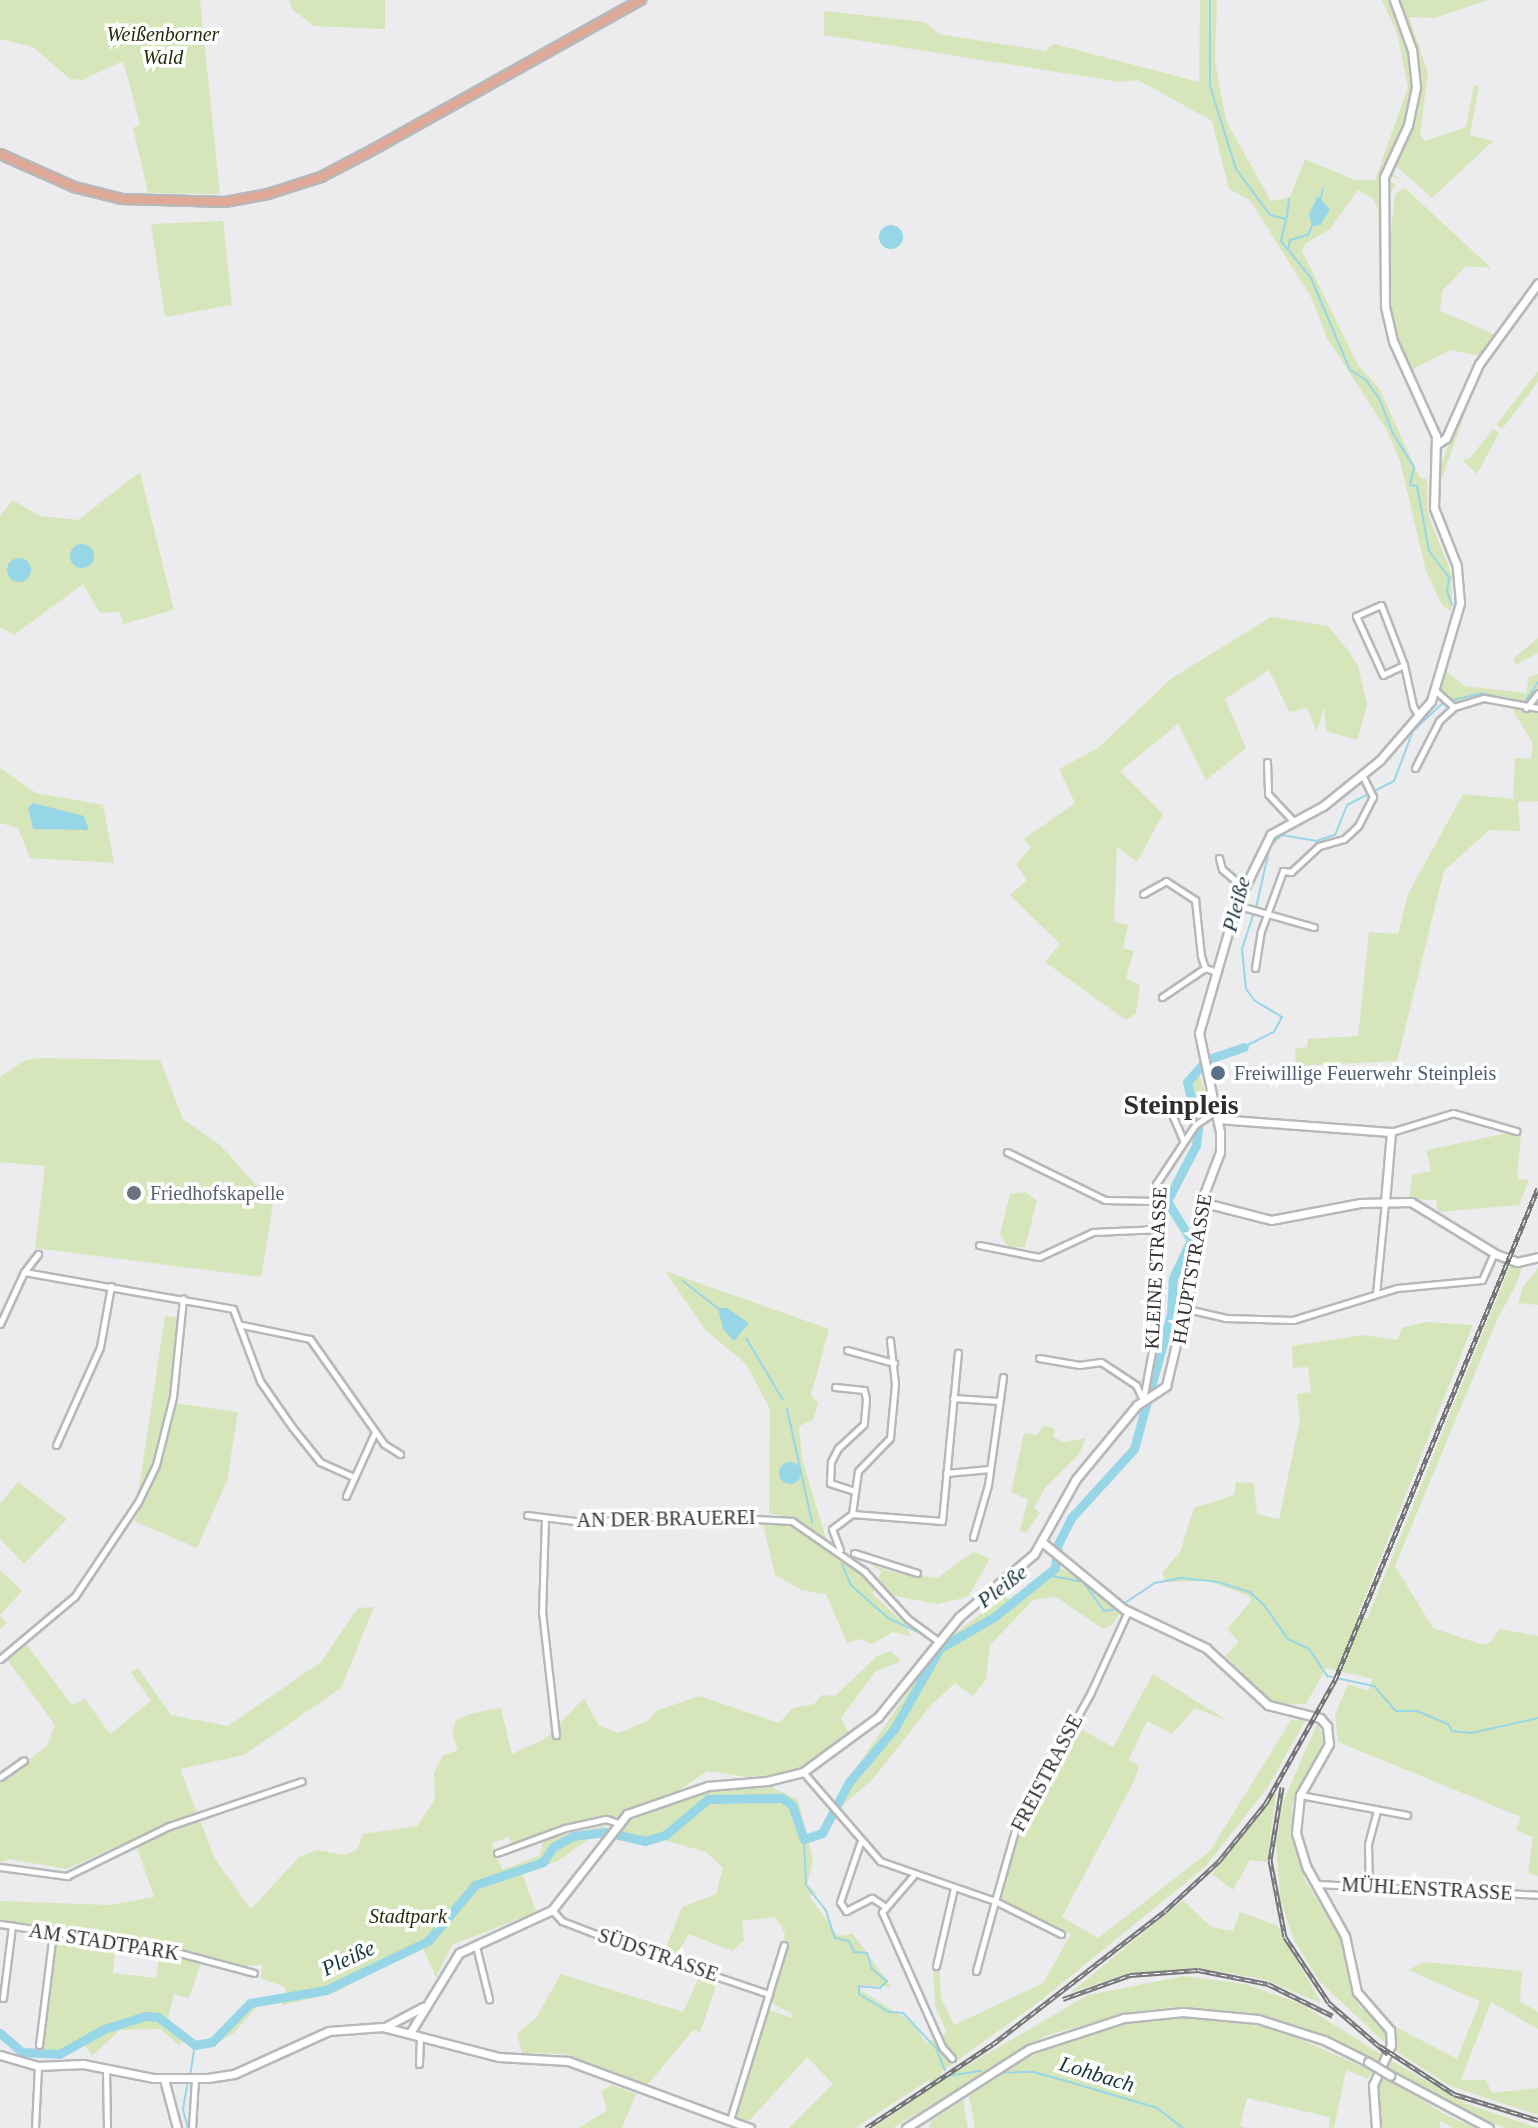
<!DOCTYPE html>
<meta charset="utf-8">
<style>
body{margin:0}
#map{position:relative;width:1538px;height:2128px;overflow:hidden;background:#ececee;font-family:"Times New Roman",serif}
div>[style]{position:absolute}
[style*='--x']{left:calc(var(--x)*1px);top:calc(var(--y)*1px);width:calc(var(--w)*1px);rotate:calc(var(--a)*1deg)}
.green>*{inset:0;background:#d6e6ba}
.water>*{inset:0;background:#97d6e6}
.round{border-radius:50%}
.stream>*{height:2px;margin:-1px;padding:0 1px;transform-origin:1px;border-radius:1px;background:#97d6e6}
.river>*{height:9px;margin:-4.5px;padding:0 4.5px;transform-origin:4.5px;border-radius:4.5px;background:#97d6e6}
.roads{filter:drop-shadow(2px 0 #b7b8b9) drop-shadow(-2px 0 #b7b8b9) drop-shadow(0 2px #b7b8b9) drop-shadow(0 -2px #b7b8b9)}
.street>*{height:5px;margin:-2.5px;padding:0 2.5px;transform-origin:2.5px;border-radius:2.5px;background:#fff}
.secondary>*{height:7px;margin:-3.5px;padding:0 3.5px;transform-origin:3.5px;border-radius:3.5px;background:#fff}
.primary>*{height:8px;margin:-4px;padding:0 4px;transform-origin:4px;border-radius:4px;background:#dfa897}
.rail>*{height:5px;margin-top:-2.5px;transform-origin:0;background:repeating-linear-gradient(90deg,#fff 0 6px,#767678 0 12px);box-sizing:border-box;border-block:2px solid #767678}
.bridges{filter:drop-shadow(2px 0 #b7b8b9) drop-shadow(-2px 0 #b7b8b9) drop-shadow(0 2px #b7b8b9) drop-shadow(0 -2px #b7b8b9)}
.secondary-bridge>*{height:7px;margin:-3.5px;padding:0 3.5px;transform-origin:3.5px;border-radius:3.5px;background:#fff}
.dots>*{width:22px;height:22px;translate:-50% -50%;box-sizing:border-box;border:4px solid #fff;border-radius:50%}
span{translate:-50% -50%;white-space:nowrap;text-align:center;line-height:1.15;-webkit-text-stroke:7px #fff;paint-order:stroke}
.park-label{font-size:20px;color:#242e09;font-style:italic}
.service-label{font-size:20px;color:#4e5e75}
.left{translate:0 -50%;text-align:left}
.worship-label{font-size:20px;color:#5b616d}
.street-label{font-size:20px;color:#323233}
.water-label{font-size:22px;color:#18373f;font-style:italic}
.district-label{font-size:28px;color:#2e2e2f;font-weight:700}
</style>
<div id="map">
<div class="green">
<div style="clip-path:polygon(0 0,200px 0,220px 194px,148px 193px,133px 128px,140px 124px,123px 61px,82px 80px,70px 79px,33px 47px,0 39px)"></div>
<div style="clip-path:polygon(289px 0,385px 0,385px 29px,314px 26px,292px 9px)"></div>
<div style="clip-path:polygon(1200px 0,1217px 0,1215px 61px,1226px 121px,1271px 201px,1290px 197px,1305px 159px,1355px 180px,1375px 180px,1408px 87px,1397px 33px,1382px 0,1488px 0,1435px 18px,1409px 17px,1428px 73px,1420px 135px,1425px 141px,1466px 127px,1474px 85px,1479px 87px,1470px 135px,1493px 141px,1432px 198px,1396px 166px,1391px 173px,1403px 180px,1390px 176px,1387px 181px,1396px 184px,1390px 194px,1384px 310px,1405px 374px,1382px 320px,1378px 209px,1373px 199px,1358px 190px,1330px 229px,1305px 244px,1302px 251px,1358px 365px,1379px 388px,1420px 478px,1427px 479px,1428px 515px,1452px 575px,1451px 611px,1442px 605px,1426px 571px,1400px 461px,1386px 429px,1327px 338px,1312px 299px,1250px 200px,1229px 189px,1212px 121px,1138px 80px,1120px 82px,824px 35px,824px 11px,925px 22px,939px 34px,1045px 51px,1054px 44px,1199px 82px)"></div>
<div style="clip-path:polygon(1405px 188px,1491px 268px,1466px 266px,1442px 291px,1440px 311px,1496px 335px,1481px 356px,1450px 350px,1409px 371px,1389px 307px,1387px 269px,1395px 194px)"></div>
<div style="clip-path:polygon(223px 221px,232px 305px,165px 317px,151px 224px)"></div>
<div style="clip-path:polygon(1508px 326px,1478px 377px,1442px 478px,1436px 478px,1470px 388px)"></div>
<div style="clip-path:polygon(1538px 371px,1538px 382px,1502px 429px,1496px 425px)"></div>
<div style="clip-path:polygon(1493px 429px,1499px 433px,1477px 474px,1462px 460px,1470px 458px)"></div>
<div style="clip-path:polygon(140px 472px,174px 610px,123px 624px,120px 612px,100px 613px,83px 584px,14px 635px,0 627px,0 516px,13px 500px,40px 516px,78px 520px)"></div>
<div style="clip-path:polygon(1271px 617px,1328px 626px,1347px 649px,1358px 666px,1367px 704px,1361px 728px,1357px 740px,1326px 731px,1324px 707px,1317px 732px,1307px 708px,1289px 712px,1269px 670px,1225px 699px,1246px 748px,1206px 780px,1178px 724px,1120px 771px,1163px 814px,1137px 862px,1117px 847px,1114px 922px,1128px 925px,1123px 948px,1134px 951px,1126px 978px,1140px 986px,1136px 1013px,1126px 1020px,1045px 962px,1060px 944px,1010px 895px,1027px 880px,1016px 864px,1031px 847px,1024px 839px,1075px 803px,1059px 769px,1098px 748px,1172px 678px)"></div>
<div style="clip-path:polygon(1538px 638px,1538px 653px,1516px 665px,1514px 658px)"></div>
<div style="clip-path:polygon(1446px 671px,1465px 686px,1526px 693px,1529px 677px,1538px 674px,1538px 801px,1518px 802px,1520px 831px,1489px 830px,1444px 871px,1397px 1061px,1296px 1066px,1295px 1049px,1307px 1047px,1308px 1039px,1358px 1036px,1369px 932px,1398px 934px,1408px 894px,1463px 794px,1513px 799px,1515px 758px,1531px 759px,1533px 744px,1514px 712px,1516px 704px,1494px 697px,1455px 702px,1442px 689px)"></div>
<div style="clip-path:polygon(0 768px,36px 793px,103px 805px,114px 863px,30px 858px,18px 828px,0 823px)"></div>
<div style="clip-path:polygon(39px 1058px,160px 1060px,183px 1119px,220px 1145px,273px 1204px,261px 1277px,35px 1248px,45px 1166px,0 1162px,0 1077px,25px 1060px)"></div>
<div style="clip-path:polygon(1198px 1071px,1210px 1107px,1200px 1115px,1192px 1083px)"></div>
<div style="clip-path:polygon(1508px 1133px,1521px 1134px,1517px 1179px,1529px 1180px,1519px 1205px,1438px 1212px,1436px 1200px,1409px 1199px,1412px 1175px,1431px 1171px,1426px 1150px)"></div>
<div style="clip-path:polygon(1025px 1192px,1037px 1201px,1025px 1247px,1008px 1247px,1000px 1234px,1010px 1194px)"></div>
<div style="clip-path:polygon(1511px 1263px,1522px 1266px,1518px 1281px,1497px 1320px,1395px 1566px,1433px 1628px,1480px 1644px,1490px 1643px,1499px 1629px,1538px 1636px,1538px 1876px,1528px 1873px,1533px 1837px,1516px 1830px,1521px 1817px,1338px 1742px,1335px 1715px,1348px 1684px,1367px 1691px,1373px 1679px,1326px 1668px,1306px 1704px,1275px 1705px,1225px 1656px,1239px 1642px,1227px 1629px,1251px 1601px,1249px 1596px,1209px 1581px,1166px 1582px,1162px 1573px,1180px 1552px,1194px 1508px,1234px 1495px,1236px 1482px,1254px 1483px,1257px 1514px,1279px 1519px,1300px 1420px,1297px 1394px,1311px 1392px,1308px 1367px,1293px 1368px,1292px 1346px,1362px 1335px,1398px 1340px,1402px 1328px,1425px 1322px,1473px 1325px,1358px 1615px,1367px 1619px)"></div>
<div style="clip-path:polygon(1538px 1268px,1538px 1305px,1518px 1303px,1523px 1287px)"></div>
<div style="clip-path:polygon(665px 1271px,829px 1329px,811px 1395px,818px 1403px,813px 1420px,799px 1426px,802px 1458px,826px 1539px,801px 1522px,769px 1513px,770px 1409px,746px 1364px,705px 1330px)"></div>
<div style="clip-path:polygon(165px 1316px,177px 1317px,175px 1363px,158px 1448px,138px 1495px)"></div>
<div style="clip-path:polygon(174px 1403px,238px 1412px,227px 1481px,197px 1548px,134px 1521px,151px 1487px)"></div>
<div style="clip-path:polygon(1044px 1425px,1055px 1429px,1053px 1437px,1064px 1442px,1086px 1438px,1079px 1454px,1045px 1488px,1034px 1508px,1040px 1513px,1026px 1533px,1020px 1530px,1028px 1500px,1011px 1492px,1024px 1433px,1037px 1435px)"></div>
<div style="clip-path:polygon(18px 1482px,67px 1519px,24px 1564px,0 1539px,0 1504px)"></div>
<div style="clip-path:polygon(762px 1519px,794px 1525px,831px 1549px,878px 1586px,872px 1593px,907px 1626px,910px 1636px,892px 1632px,873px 1644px,859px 1639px,847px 1643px,826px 1594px,801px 1590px,775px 1575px)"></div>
<div style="clip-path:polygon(973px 1552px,990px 1558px,968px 1597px,937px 1604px,895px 1596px,878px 1578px,882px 1572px,868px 1562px,888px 1571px,937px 1578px)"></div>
<div style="clip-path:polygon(1059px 1568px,1079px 1576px,1122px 1610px,1112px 1625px,1103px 1629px,1056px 1597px,1033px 1600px,990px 1645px,986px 1679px,973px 1696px,955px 1683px,931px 1705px,873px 1779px,842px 1806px,837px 1801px,856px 1768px,940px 1645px,1004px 1596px,1012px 1600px)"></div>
<div style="clip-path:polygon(0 1570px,22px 1591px,0 1615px,7px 1623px,0 1629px)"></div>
<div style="clip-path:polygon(374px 1607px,341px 1688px,244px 1755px,180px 1769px,215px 1859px,251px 1909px,299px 1857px,317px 1850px,345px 1855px,357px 1850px,363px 1834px,417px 1826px,435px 1799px,434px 1773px,442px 1756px,458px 1750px,452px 1734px,456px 1720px,473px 1713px,501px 1708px,512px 1754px,546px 1738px,584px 1698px,599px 1726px,619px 1733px,649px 1720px,656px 1711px,699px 1696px,779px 1723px,793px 1708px,814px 1704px,822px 1695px,835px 1696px,877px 1656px,891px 1651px,901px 1661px,875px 1672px,841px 1718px,851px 1737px,798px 1770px,752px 1778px,707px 1771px,678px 1791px,616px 1817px,565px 1825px,512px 1845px,509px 1837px,492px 1843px,502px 1870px,540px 1855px,544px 1839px,608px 1825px,558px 1861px,522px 1873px,536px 1912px,452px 1945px,436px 1977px,422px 1947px,334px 1993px,283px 2005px,280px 2000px,259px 2004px,235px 2032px,213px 2046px,196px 2048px,182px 2040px,180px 2046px,160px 2029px,120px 2030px,92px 2056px,83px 2043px,59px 2054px,43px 2054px,53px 1933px,116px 1942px,113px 1973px,156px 1978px,160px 1952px,201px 1963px,189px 1998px,174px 1994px,168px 2018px,178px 2031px,197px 2042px,217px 2037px,245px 2003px,286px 1993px,284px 1986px,261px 1979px,262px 1965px,244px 1966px,139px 1939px,0 1920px,0 1901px,109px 1905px,154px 1897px,134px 1839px,67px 1869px,9px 1859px,0 1863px,0 1782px,47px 1746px,55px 1725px,6px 1658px,26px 1644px,72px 1705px,85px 1699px,110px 1734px,151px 1701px,131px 1672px,138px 1668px,171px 1715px,228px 1726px,321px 1662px,358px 1608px)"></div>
<div style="clip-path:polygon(1153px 1674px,1228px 1721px,1195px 1708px,1172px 1734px,1147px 1721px,1129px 1759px,1139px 1766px,1134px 1781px,1062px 1917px,1098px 1938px,1210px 1851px,1291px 1720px,1306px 1719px,1268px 1787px,1205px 1867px,1040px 2001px,940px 2073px,944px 2079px,1088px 1995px,1184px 1976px,1245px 1984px,1301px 2004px,1382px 2055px,1378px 2061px,1273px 2018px,1179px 2007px,1130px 2012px,1045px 2036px,893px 2128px,873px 2128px,933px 2087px,929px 2080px,855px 2128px,789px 2128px,833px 2084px,807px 2057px,749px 2121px,735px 2117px,767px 2009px,791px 2018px,793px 2014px,769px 2002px,785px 1933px,775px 1917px,742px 1921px,744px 1940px,733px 1951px,689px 1934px,675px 1959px,663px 1955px,682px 1907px,716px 1894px,723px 1868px,706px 1852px,664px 1840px,638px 1844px,612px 1836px,621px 1826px,651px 1809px,720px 1788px,772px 1787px,798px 1800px,813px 1860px,807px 1884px,817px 1893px,809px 1896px,838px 1936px,853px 1934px,892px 1987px,861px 1985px,860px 1990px,913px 2023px,926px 2043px,947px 2033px,935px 2006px,933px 1966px,939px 1962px,941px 1998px,954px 2025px,1043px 1983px,1071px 1934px,1001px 1899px,1020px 1828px,1077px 1727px,1113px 1747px)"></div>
<div style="clip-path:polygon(1317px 1724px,1325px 1737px,1322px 1746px,1292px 1806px,1296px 1851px,1306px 1882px,1343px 1941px,1358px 2005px,1385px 2029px,1387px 2045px,1319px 1981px,1293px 1938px,1280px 1898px,1276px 1843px,1283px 1802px)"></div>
<div style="clip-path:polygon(1276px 1793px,1267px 1862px,1250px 1860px,1233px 1890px,1212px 1874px)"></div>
<div style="clip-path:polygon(1183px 1900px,1211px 1927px,1233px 1931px,1240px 1912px,1278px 1926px,1321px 2003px,1263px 1979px,1199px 1968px,1129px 1973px,1070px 1993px)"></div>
<div style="clip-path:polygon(1425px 1962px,1522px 1971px,1520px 2001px,1538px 2012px,1538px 2029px,1491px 2002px,1461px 2080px,1486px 2080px,1492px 2093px,1538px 2088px,1538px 2115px,1450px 2086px,1397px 2052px,1396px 2027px,1457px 2059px,1480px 2001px,1408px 1970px)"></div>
<div style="clip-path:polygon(561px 1974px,683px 2012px,700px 1975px,717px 1983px,700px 2032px,693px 2030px,645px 2088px,563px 2054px,522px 2053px,517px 2033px,536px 2018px)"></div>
<div style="clip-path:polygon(1177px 2016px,1275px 2028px,1372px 2071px,1368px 2079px,1346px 2070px,1334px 2128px,1329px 2128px,1329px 2117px,1247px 2098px,1240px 2126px,1246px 2128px,975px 2128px,969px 2096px,1025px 2059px,1093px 2029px)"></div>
<div style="clip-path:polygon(1392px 2061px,1467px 2104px,1538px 2128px,1506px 2128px,1477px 2118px,1388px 2068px)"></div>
<div style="clip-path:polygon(1382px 2076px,1450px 2117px,1477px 2128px,1453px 2128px,1440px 2121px,1440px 2128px,1381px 2128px,1376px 2091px)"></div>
<div style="clip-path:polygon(612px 2085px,636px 2094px,622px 2128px,579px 2128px,607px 2110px,601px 2091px)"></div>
<div style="clip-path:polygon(963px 2100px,968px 2128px,929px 2128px,931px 2121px)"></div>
</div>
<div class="water">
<div style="clip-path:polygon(1318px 196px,1330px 210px,1320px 225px,1312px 226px,1309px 214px)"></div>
<div class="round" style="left:879px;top:225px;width:24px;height:24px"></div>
<div class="round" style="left:70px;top:544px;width:24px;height:24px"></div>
<div class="round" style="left:7px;top:558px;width:24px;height:24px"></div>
<div style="clip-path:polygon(33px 803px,84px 816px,89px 830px,33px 829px,28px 808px)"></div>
<div style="clip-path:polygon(718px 1308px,727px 1308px,749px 1323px,734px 1341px,723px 1329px)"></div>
<div class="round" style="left:779px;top:1462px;width:22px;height:22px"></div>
</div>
<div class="stream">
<div style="--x:1210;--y:0;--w:86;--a:90"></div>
<div style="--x:1210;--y:86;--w:87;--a:72.6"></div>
<div style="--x:1236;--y:169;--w:57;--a:53.5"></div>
<div style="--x:1270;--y:215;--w:16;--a:14"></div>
<div style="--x:1286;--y:219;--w:23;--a:103"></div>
<div style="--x:1281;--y:241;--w:48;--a:51"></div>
<div style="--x:1311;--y:278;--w:100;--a:67"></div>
<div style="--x:1350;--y:370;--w:19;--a:32"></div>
<div style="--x:1366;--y:380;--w:24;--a:55"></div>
<div style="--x:1380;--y:400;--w:34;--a:69"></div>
<div style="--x:1392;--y:432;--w:41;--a:57.8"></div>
<div style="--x:1414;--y:467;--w:18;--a:103"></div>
<div style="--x:1410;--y:485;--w:7;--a:8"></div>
<div style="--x:1417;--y:486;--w:66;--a:79.5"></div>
<div style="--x:1429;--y:551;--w:34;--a:53"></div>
<div style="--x:1449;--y:578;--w:13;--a:99"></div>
<div style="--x:1447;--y:591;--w:15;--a:70"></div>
<div style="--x:1321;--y:198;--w:10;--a:-79"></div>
<div style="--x:1287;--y:217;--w:18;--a:-84"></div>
<div style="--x:1288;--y:250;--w:10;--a:-79"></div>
<div style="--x:1290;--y:240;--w:19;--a:-16"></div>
<div style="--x:1308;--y:235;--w:12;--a:-66"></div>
<div style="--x:1524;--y:703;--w:25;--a:-56"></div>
<div style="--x:1256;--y:908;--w:64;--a:-77.3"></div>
<div style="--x:1270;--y:846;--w:16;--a:-43"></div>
<div style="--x:1282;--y:835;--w:35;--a:10"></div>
<div style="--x:1316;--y:841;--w:20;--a:-18"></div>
<div style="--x:1335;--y:835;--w:32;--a:-68"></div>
<div style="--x:1347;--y:805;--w:53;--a:-27.1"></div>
<div style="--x:1394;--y:781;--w:53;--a:-69.2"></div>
<div style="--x:1413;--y:731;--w:42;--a:-43.1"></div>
<div style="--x:1444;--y:702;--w:39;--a:-13"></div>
<div style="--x:1482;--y:693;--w:34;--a:15"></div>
<div style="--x:1244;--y:1047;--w:34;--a:-27"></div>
<div style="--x:1274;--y:1032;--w:17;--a:-62"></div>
<div style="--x:1282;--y:1017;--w:31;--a:-149"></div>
<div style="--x:1255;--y:1001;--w:15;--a:-127"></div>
<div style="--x:1246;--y:989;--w:40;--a:-95.7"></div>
<div style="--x:1242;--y:949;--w:38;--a:-72"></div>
<div style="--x:683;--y:1281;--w:47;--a:38.1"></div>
<div style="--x:746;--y:1338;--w:72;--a:59.2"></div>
<div style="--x:787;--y:1409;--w:116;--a:77.5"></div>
<div style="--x:842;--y:1564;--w:23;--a:67"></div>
<div style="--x:851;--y:1585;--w:50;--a:41.7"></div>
<div style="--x:888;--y:1618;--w:33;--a:25"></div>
<div style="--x:1047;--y:1575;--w:37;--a:11"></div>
<div style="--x:1083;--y:1582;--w:36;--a:54"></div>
<div style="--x:1104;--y:1611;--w:13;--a:-9"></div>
<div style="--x:1122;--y:1605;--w:40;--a:-34"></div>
<div style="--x:1155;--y:1583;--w:26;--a:-11"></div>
<div style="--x:1181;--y:1578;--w:37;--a:6"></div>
<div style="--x:1218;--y:1582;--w:35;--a:18"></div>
<div style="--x:1251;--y:1593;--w:18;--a:43"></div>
<div style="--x:1264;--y:1605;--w:42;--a:54.8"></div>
<div style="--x:1288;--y:1639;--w:23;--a:25"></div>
<div style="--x:1309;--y:1649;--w:32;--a:56"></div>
<div style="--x:1327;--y:1676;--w:48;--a:12"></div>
<div style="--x:1374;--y:1686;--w:33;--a:49"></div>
<div style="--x:1396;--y:1711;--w:21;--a:0"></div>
<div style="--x:1417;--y:1711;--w:34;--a:23"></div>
<div style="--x:1448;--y:1724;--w:8;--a:60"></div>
<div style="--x:1452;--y:1731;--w:19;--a:6"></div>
<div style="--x:1471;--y:1733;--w:69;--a:-12.6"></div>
<div style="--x:804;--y:1839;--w:46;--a:87.5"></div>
<div style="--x:806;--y:1885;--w:33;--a:52"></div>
<div style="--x:826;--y:1911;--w:28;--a:72"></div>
<div style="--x:835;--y:1938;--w:14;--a:12"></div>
<div style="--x:849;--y:1941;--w:12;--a:66"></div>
<div style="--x:854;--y:1952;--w:13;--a:4"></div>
<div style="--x:867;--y:1953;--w:17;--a:73"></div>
<div style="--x:872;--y:1969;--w:19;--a:39"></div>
<div style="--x:887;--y:1981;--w:10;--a:135"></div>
<div style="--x:880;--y:1988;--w:21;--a:-175"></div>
<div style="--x:859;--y:1986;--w:8;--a:90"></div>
<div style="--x:859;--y:1994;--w:35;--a:31"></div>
<div style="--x:889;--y:2012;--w:14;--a:4"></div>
<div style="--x:903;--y:2013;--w:48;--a:46.7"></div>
<div style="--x:936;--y:2048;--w:24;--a:68"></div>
<div style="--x:997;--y:2073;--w:36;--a:-2"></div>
<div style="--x:1033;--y:2072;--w:24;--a:15"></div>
<div style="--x:1056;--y:2078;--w:105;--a:16.5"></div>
<div style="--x:1157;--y:2108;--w:33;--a:38"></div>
<div style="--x:190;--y:2076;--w:31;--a:-81"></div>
<div style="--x:948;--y:2076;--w:33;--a:-9"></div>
<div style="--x:188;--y:2128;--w:20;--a:-105"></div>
<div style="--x:183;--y:2109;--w:27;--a:-80"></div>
</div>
<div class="river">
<div style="--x:0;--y:2033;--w:29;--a:41"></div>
<div style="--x:22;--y:2052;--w:37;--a:3"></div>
<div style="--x:59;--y:2054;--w:51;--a:-29.1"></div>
<div style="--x:104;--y:2029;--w:43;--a:-17.6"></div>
<div style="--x:145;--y:2016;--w:13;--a:4"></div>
<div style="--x:158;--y:2017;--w:46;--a:37.1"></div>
<div style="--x:195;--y:2045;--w:17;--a:-10"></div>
<div style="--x:212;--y:2042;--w:54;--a:-45.7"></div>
<div style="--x:250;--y:2003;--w:77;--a:-9.7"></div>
<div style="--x:326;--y:1990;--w:113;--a:-25.7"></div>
<div style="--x:428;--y:1941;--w:73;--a:-50"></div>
<div style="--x:475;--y:1885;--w:72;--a:-18.7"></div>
<div style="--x:543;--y:1862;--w:18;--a:-56"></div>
<div style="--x:553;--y:1847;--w:23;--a:-29"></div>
<div style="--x:573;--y:1836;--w:33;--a:-7"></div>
<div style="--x:606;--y:1832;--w:40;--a:13"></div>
<div style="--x:645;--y:1841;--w:21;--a:-17"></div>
<div style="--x:665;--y:1835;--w:56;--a:-39.9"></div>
<div style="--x:708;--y:1799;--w:74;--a:-0.8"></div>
<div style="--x:782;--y:1798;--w:12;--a:35"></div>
<div style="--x:792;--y:1805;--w:36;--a:71"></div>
<div style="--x:804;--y:1839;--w:19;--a:-18"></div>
<div style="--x:822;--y:1833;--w:58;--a:-62.1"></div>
<div style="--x:849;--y:1782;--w:70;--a:-49.7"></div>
<div style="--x:894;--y:1729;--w:93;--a:-60.4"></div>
<div style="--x:940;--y:1648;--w:62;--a:-29.9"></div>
<div style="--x:994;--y:1617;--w:78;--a:-38.8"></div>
<div style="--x:1055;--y:1568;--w:24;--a:-83"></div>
<div style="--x:1058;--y:1544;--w:29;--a:-63"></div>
<div style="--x:1071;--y:1518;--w:93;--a:-47.6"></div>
<div style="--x:1134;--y:1449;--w:140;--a:-74.7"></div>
<div style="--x:1171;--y:1314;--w:36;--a:-87"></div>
<div style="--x:1173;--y:1278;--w:42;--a:-64.7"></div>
<div style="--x:1191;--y:1240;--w:46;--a:-121.6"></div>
<div style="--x:1167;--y:1201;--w:63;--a:-62.6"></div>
<div style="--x:1196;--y:1145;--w:17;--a:-83"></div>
<div style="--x:1198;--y:1128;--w:47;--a:-103.4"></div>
<div style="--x:1187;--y:1082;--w:29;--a:-49"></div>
<div style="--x:1206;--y:1060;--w:40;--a:-18.9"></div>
</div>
<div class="roads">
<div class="street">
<div style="--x:1404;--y:665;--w:23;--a:155"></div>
<div style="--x:1383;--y:675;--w:65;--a:-114.6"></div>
<div style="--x:1356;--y:616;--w:27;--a:-24"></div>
<div style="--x:1381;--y:605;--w:64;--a:69"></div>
<div style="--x:1404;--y:665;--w:42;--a:77.6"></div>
<div style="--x:1413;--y:706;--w:10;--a:61"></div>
<div style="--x:1436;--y:691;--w:24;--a:42"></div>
<div style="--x:1454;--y:707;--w:31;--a:-17"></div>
<div style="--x:1484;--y:698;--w:55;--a:10.5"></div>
<div style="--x:1526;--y:708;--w:19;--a:-51"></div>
<div style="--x:1267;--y:762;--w:32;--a:88"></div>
<div style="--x:1268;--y:794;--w:38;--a:47"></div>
<div style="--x:1415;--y:768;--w:53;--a:-62.9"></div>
<div style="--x:1439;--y:721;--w:21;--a:-43"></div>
<div style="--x:1219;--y:858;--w:11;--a:75"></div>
<div style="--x:1222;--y:869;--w:29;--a:41"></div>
<div style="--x:1143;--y:894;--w:26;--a:-29"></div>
<div style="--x:1166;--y:881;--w:35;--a:33"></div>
<div style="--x:1195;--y:900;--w:56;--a:83.9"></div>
<div style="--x:1201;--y:956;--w:13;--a:72"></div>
<div style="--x:1205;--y:968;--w:9;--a:18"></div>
<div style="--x:1236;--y:905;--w:81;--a:15.8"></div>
<div style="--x:1255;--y:968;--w:37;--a:-81"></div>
<div style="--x:1261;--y:931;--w:64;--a:-69.9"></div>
<div style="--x:1283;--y:871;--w:8;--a:7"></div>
<div style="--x:1291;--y:872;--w:38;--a:-43"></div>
<div style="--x:1319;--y:846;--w:26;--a:-16"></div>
<div style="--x:1344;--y:839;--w:19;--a:-43"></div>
<div style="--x:1358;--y:826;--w:33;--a:-63"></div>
<div style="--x:1373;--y:797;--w:25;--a:-116"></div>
<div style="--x:1162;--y:997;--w:52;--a:-34"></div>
<div style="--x:1169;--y:1107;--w:36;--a:67"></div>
<div style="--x:1391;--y:1132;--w:65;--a:-17"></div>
<div style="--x:1453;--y:1113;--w:66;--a:15.9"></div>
<div style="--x:1007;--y:1152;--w:109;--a:26.1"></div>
<div style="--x:1105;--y:1200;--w:50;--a:1.1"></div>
<div style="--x:979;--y:1245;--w:61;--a:11.3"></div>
<div style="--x:1039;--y:1257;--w:60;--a:-24.8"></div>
<div style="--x:1093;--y:1232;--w:68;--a:-2.5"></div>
<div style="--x:24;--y:1272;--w:212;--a:10"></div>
<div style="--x:233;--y:1309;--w:77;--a:69.4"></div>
<div style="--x:260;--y:1381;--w:56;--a:55.2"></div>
<div style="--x:292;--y:1427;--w:45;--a:51.3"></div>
<div style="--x:320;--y:1462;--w:35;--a:24"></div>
<div style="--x:1376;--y:1294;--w:92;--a:-84.4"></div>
<div style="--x:1187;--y:1309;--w:39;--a:13"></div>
<div style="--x:1225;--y:1318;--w:68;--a:1.7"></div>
<div style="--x:1293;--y:1320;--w:109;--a:-17.1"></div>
<div style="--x:1397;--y:1288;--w:85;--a:-5.4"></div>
<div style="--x:1482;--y:1280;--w:30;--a:-66"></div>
<div style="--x:0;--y:1324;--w:57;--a:-65.2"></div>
<div style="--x:24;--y:1272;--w:23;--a:-52"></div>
<div style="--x:242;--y:1325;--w:69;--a:11.6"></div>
<div style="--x:310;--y:1339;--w:128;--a:54.8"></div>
<div style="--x:384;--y:1444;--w:19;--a:32"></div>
<div style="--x:847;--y:1350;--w:49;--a:15.5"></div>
<div style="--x:1039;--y:1358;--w:41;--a:9.9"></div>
<div style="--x:1079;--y:1365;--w:22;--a:-8"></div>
<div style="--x:1101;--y:1362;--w:42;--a:33.3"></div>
<div style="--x:1136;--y:1385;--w:17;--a:65"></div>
<div style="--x:835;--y:1387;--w:29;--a:6"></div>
<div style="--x:864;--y:1390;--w:9;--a:77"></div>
<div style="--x:866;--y:1399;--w:25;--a:95"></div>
<div style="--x:864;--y:1424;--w:35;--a:137"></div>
<div style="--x:838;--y:1448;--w:16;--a:117"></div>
<div style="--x:831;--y:1462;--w:21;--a:93"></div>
<div style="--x:830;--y:1483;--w:26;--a:18"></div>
<div style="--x:953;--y:1398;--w:46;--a:3.7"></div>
<div style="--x:1143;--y:1400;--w:77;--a:-79.6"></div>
<div style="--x:1157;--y:1324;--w:95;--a:-87.6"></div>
<div style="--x:1161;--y:1229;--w:45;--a:-96.3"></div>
<div style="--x:1156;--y:1184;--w:71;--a:-56.5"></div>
<div style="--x:1195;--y:1125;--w:25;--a:-34"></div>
<div style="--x:56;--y:1445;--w:107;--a:-65.8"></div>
<div style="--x:100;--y:1347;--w:62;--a:-79.8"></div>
<div style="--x:946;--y:1473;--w:44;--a:-5.2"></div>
<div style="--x:346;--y:1496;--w:70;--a:-65.6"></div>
<div style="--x:852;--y:1514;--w:43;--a:-82.1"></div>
<div style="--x:858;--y:1471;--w:46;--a:-45.9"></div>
<div style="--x:890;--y:1438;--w:54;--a:-84.7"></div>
<div style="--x:895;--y:1384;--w:44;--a:-96.5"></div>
<div style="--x:527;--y:1515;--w:56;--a:7.1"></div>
<div style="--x:583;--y:1522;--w:102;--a:-3.9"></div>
<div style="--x:685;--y:1515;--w:107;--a:3.2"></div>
<div style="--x:792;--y:1521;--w:88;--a:34.8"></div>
<div style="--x:864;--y:1571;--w:65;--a:47.5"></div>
<div style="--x:908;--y:1619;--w:36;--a:36"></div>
<div style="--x:545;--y:1518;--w:93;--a:91.8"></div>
<div style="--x:542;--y:1611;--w:125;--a:83.6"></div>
<div style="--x:973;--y:1537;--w:54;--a:-73.9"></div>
<div style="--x:988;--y:1485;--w:109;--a:-82.1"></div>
<div style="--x:840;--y:1550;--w:22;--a:-111"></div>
<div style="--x:832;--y:1529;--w:25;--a:-37"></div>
<div style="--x:852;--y:1514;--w:90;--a:4.4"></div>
<div style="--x:942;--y:1521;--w:169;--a:-84.6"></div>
<div style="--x:854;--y:1553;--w:66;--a:17.6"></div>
<div style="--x:0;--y:1659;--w:98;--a:-40"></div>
<div style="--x:75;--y:1596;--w:113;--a:-56.2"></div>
<div style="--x:138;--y:1502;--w:41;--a:-64.1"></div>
<div style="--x:156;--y:1465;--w:70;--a:-76"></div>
<div style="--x:173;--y:1397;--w:99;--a:-84.2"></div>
<div style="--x:803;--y:1772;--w:118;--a:49.1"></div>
<div style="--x:880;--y:1861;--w:122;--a:19.2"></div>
<div style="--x:995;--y:1901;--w:77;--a:-74.2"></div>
<div style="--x:1016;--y:1827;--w:154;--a:-60.9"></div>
<div style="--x:1091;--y:1692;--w:89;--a:-65.4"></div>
<div style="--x:0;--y:1777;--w:29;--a:-35"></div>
<div style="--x:1300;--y:1795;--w:109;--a:10.6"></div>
<div style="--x:860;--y:1843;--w:62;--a:108.7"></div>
<div style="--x:840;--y:1902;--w:11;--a:56"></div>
<div style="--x:846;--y:1911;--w:29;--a:-27"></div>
<div style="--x:872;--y:1898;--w:17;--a:33"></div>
<div style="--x:497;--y:1853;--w:72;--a:-20.2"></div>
<div style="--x:565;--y:1828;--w:42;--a:-12.4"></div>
<div style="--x:606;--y:1819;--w:13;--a:18"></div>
<div style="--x:0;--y:1867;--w:68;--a:7.7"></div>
<div style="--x:67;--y:1876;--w:114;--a:-26.1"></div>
<div style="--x:169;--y:1826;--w:140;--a:-18.7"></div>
<div style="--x:913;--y:1876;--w:48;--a:130.7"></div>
<div style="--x:882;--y:1912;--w:148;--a:66"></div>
<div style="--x:942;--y:2047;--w:15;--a:48"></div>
<div style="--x:1317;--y:1884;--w:221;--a:2.8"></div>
<div style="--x:1369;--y:1886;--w:42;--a:-91.4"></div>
<div style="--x:1368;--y:1844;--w:35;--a:-75"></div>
<div style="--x:552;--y:1910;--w:15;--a:48"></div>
<div style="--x:562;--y:1921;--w:70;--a:21"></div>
<div style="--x:627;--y:1946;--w:150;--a:18.7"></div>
<div style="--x:0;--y:1924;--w:163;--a:8.5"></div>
<div style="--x:161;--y:1948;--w:96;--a:15"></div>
<div style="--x:476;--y:1946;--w:55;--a:76.2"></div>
<div style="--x:936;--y:1966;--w:80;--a:-77"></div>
<div style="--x:976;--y:1971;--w:73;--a:-74.8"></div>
<div style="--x:995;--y:1901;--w:74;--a:26.6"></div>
<div style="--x:3;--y:1998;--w:73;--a:-82.9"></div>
<div style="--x:39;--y:2045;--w:113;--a:-82.9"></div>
<div style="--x:419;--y:2064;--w:28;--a:-88"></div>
<div style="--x:106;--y:2069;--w:59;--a:89"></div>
<div style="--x:730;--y:2120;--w:183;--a:-72.9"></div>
<div style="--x:35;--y:2128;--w:62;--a:-87.2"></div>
<div style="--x:192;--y:2128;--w:49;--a:-86.5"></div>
</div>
<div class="secondary">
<div style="--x:1437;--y:444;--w:11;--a:-34"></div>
<div style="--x:1446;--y:438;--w:81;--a:-66"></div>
<div style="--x:1479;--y:364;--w:100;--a:-53.9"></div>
<div style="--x:1218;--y:1119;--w:173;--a:4.3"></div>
<div style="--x:1391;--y:1132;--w:70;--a:94.9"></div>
<div style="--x:1201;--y:1202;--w:72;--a:14.4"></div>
<div style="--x:1271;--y:1220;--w:91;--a:-10.8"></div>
<div style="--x:1360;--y:1203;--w:51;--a:-1.1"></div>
<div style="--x:1411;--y:1202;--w:100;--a:31.5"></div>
<div style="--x:1496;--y:1254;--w:22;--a:21"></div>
<div style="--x:1517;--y:1262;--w:22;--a:-13"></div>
<div style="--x:1042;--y:1542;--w:106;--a:39.3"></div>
<div style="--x:1124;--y:1609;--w:91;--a:25.4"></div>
<div style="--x:1206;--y:1648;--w:84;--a:42.6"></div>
<div style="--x:1268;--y:1705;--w:54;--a:14"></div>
<div style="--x:1320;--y:1718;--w:11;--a:49"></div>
<div style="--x:1327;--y:1726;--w:18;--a:84"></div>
<div style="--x:1329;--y:1744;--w:59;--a:119.6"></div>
<div style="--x:1300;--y:1795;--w:38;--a:96"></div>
<div style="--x:1296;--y:1833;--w:37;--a:73"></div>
<div style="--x:1307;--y:1868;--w:78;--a:60.8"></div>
<div style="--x:1345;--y:1936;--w:57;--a:77.9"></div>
<div style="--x:1357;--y:1992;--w:50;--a:49"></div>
<div style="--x:1390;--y:2030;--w:15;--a:86"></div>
<div style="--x:1391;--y:2045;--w:44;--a:114.2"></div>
<div style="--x:1373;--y:2085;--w:43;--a:86"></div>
<div style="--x:385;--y:2027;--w:43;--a:-27.8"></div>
<div style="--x:410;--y:2033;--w:94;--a:-58.5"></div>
<div style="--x:459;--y:1953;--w:102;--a:-24.8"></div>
<div style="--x:552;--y:1910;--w:122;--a:-52"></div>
<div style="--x:627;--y:1814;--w:86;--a:-19.1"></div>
<div style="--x:708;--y:1786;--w:59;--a:-4.8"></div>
<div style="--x:767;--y:1781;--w:37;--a:-14"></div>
<div style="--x:803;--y:1772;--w:93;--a:-36.3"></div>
<div style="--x:878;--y:1717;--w:129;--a:-51"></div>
<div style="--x:959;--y:1617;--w:98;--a:-40"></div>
<div style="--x:1034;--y:1554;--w:86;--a:-60.8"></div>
<div style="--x:1076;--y:1479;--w:96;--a:-50.5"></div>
<div style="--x:1137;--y:1405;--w:35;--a:-33"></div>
<div style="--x:1166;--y:1386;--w:137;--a:-76.5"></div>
<div style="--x:1198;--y:1253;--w:51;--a:-86.6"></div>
<div style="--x:1201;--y:1202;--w:53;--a:-69.2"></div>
<div style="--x:1220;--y:1152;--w:20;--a:-90"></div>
<div style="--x:1220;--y:1132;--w:101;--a:-102"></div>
<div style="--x:1199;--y:1033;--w:133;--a:-73.9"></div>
<div style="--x:1236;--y:905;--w:79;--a:-63.8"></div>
<div style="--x:1271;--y:834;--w:59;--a:-28.3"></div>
<div style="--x:1323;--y:806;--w:73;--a:-38.9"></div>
<div style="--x:1380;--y:760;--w:78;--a:-49.2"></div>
<div style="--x:1431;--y:701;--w:102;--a:-73.5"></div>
<div style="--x:1460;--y:603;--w:37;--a:-95"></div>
<div style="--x:1457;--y:566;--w:62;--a:-111.6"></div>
<div style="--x:1434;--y:508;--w:72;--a:-88.4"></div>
<div style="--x:1436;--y:436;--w:104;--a:-114.4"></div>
<div style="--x:1393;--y:341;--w:36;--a:-103"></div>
<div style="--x:1385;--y:306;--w:129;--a:-90.4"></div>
<div style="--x:1384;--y:177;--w:57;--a:-65.2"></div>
<div style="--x:1408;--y:125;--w:39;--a:-78"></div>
<div style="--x:1416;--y:87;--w:37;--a:-96"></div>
<div style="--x:1412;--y:50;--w:53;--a:-109.8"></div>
<div style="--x:0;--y:2055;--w:40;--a:16"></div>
<div style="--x:38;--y:2066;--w:45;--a:-2.5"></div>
<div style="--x:83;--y:2064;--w:71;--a:11.3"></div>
<div style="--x:153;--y:2078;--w:55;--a:0"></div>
<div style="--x:208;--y:2078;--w:26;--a:-9"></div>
<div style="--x:234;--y:2074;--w:104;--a:-24.4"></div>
<div style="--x:329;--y:2031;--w:54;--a:-4.2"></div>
<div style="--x:383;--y:2027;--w:120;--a:14.5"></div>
<div style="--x:499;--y:2057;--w:69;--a:3.3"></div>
<div style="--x:568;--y:2061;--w:194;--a:20.2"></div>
<div style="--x:1390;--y:2075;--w:112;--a:28.2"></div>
<div style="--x:164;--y:2079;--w:51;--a:75.1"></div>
<div style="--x:906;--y:2128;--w:146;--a:-32.7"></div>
<div style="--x:1029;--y:2049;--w:100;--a:-18.1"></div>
<div style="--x:1124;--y:2018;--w:59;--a:-5.8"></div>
<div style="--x:1183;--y:2012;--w:75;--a:5.3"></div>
<div style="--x:1258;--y:2019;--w:69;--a:17.7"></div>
<div style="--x:1324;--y:2040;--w:49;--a:26.6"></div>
</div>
<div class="primary">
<div style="--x:0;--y:154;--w:81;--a:24"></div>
<div style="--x:74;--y:187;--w:49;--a:14"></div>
<div style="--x:122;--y:199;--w:103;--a:1.7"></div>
<div style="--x:225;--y:202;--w:44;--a:-10.5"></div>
<div style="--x:268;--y:194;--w:56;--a:-17.8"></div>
<div style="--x:321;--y:177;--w:52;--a:-27.6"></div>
<div style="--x:367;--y:153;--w:314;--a:-29.2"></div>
</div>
</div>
<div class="rail">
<div style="--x:1282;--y:1787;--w:74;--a:99.3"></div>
<div style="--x:1270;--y:1860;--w:78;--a:79"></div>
<div style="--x:1285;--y:1937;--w:79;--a:56.3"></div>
<div style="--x:1329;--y:2003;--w:78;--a:40.8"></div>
<div style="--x:1063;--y:1999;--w:71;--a:-19.7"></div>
<div style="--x:1130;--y:1975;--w:68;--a:-4.2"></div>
<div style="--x:1198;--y:1970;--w:71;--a:11.3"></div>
<div style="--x:1268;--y:1984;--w:72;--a:26.2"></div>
<div style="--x:1380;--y:2046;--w:88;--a:33"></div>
<div style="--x:1454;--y:2094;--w:88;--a:17.2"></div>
<div style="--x:866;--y:2128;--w:152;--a:-33.5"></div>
<div style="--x:993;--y:2044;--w:217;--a:-37.7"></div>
<div style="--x:1165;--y:1911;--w:74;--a:-42.8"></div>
<div style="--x:1219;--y:1861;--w:75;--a:-51"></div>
<div style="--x:1266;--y:1803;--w:141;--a:-60.7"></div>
<div style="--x:1335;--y:1680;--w:532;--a:-67.58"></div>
</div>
<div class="bridges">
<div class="secondary-bridge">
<div style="--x:1368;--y:2062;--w:26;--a:31"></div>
</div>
</div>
<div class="dots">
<div style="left:1218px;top:1073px;background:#5c6f8a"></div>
<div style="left:134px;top:1193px;background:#6b7280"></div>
</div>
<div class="park-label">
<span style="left:163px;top:46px">Weißenborner<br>Wald</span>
<span style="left:408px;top:1916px">Stadtpark</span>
</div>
<div class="service-label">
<span class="left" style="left:1234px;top:1073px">Freiwillige Feuerwehr Steinpleis</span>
</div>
<div class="worship-label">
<span class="left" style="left:150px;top:1193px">Friedhofskapelle</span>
</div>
<div class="street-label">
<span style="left:1156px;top:1268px;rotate:-87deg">KLEINE STRASSE</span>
<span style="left:1192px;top:1269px;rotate:-80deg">HAUPTSTRASSE</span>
<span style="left:666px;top:1519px;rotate:-1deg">AN DER BRAUEREI</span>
<span style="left:1047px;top:1773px;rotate:-62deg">FREISTRASSE</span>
<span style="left:1427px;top:1889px;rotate:3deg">MÜHLENSTRASSE</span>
<span style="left:104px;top:1942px;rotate:9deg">AM STADTPARK</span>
<span style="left:658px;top:1955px;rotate:19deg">SÜDSTRASSE</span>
</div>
<div class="water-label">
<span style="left:1236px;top:904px;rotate:-75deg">Pleiße</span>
<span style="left:1002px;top:1586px;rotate:-37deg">Pleiße</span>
<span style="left:348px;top:1958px;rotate:-25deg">Pleiße</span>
<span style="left:1097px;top:2074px;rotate:17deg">Lohbach</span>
</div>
<div class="district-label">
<span style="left:1181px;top:1105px">Steinpleis</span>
</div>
</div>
